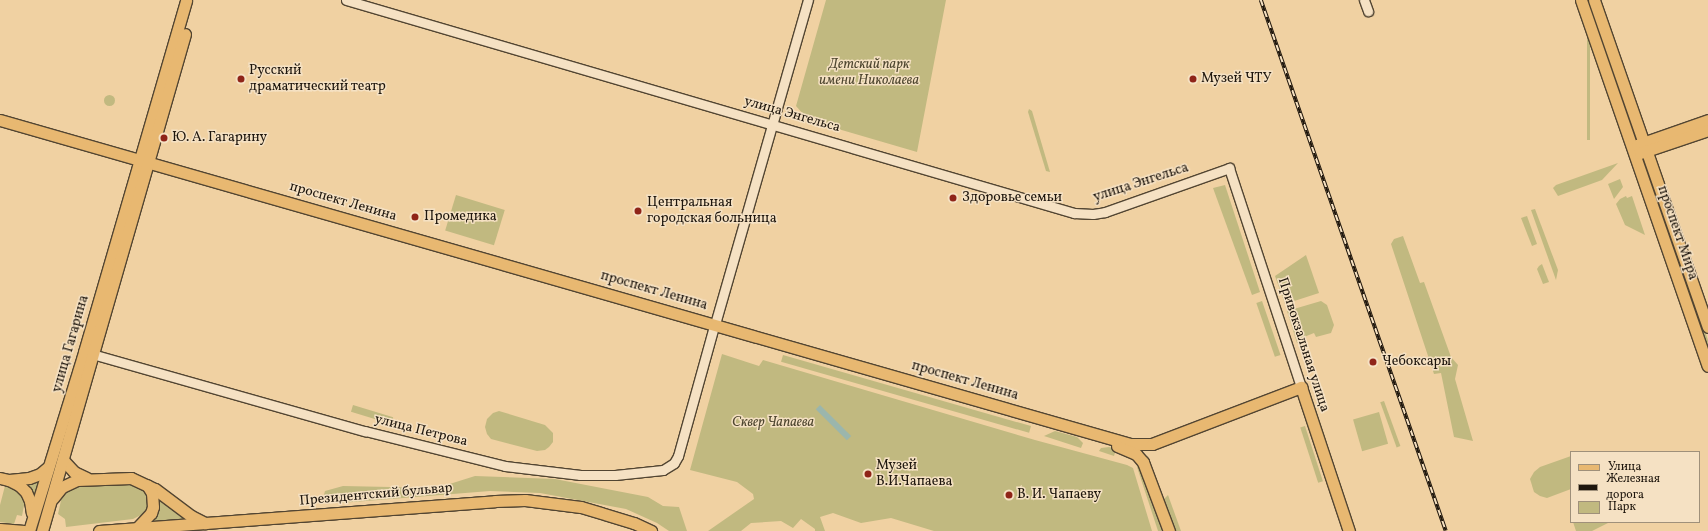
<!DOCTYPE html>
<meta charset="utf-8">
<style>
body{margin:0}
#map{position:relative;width:1708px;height:531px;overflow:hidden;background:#f0d1a2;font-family:Vollkorn,serif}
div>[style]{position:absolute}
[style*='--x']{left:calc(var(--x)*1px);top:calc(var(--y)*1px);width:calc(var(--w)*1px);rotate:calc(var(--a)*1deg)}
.green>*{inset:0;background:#c1b980;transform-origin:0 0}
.round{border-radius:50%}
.water>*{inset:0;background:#9bb6ac;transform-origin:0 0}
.roads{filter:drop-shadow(1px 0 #524532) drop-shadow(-1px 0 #524532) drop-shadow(0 1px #524532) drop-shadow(0 -1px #524532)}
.minor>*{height:9px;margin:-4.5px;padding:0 4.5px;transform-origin:4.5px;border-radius:4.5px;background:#f5e1c3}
.major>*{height:11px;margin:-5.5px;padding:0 5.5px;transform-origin:5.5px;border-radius:5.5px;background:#e8b871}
.rail>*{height:3.5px;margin-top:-1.75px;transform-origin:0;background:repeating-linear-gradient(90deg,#f5e1c3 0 6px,#1e160d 0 12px);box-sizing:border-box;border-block:1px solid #1e160d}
.dots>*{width:11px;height:11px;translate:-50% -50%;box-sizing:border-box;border:2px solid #f5e1c3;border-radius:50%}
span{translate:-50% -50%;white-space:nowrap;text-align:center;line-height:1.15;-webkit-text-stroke:3px #f5e1c3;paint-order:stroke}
.park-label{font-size:14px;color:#4f4730;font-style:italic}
.poi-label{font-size:14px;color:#1e160d}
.left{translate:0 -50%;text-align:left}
.street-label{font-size:14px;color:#1e160d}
.legend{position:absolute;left:1570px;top:451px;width:130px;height:72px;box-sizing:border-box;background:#f5e1c3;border:1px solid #9f907a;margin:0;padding:5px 7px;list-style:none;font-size:12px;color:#1e160d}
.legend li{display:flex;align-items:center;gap:8px;height:20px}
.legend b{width:20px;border:1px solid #9f907a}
</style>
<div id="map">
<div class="green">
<div style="clip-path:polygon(826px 0,946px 0,917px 152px,804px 119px,804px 115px,796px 106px)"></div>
<div style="left:1587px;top:0;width:3px;height:140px"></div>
<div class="round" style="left:103.5px;top:94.5px;width:11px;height:11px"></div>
<div style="clip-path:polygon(1029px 109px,1032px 111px,1050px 172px,1046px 171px,1028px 112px)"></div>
<div style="left:1645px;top:161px;width:86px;height:4px;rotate:70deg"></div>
<div style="clip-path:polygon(1618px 163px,1602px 180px,1558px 196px,1553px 188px,1556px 185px)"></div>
<div style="clip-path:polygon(1620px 179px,1623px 187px,1614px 199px,1608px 184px)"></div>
<div style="clip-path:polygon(1225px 185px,1260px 292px,1252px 295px,1213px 188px)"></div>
<div style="left:456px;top:195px;width:51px;height:37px;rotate:17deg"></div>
<div style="clip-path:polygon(1626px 196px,1627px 198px,1632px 196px,1645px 235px,1625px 225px,1616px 204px,1620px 199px)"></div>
<div style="clip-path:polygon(1535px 209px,1558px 270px,1556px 280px,1531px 210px)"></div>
<div style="clip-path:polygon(1527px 216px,1537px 244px,1532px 246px,1521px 218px)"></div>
<div style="clip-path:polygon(1403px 236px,1420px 283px,1424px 282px,1451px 357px,1458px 365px,1455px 379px,1473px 441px,1454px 437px,1441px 373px,1434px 374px,1391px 244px,1394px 239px)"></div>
<div style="clip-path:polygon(1676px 248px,1708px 340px,1708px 349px,1673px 249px)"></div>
<div style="clip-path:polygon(1306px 255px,1319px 293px,1285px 304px,1275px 276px)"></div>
<div style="clip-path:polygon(1542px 264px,1549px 282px,1543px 284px,1537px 269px,1539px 266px)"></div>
<div style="left:1262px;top:301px;width:57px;height:6px;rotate:71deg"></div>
<div style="clip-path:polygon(1321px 301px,1327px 305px,1334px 325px,1331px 333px,1316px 337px,1314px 333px,1304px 337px,1305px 341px,1297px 343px,1287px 311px)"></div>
<div style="clip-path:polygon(722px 354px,759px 366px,763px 360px,1035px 440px,1127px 465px,1133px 468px,1152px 531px,934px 531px,891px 518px,861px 523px,833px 513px,820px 517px,825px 531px,815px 531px,815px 529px,801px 519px,793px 528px,781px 521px,751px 523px,741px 531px,708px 531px,754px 499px,753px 494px,737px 482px,690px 470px)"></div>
<div style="left:783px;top:355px;width:258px;height:7px;rotate:16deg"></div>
<div style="left:1384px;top:401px;width:48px;height:4px;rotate:70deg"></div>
<div style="left:353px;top:405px;width:42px;height:7px;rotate:17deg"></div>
<div style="clip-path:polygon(499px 411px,545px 425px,553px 433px,553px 442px,549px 447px,545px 450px,537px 451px,491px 439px,487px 434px,485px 427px,487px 419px,493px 413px)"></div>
<div style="left:1379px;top:412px;width:33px;height:27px;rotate:74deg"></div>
<div style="left:1305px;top:426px;width:58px;height:5px;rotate:72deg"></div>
<div style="clip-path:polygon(1055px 431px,1077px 437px,1083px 443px,1081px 448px,1044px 436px)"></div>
<div style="clip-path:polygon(1109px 447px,1116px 449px,1114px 456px,1099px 451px,1101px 448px)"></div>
<div style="clip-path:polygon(1571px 456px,1571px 489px,1547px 498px,1540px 496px,1534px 492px,1530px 479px,1534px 472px,1540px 467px)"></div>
<div style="clip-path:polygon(1140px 466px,1162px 531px,1158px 531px,1137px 467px)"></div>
<div style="clip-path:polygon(475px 476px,555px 479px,648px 497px,663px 506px,679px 507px,687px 531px,669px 531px,657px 523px,626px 509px,540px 493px,490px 491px,341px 503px,339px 500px,322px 502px,325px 491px,343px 486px,437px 488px)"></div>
<div style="clip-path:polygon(40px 477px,34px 497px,21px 484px)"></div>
<div style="clip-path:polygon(125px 480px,145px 491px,149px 500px,148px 508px,141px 515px,133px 519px,66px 527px,65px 519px,58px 514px,62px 496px,69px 488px,87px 481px)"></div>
<div style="clip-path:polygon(6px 482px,18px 489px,25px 500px,22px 516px,17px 515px,14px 524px,0 522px,0 505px)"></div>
<div style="clip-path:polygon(155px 493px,191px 521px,147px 524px)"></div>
<div style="clip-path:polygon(1168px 495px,1181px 531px,1175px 531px,1164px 499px)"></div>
<div style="clip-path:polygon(1573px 522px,1610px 522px,1592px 531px,1576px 531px)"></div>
</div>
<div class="water">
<div style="left:820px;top:405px;width:44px;height:6px;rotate:45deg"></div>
</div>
<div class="roads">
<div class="minor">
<div style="--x:346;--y:0;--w:759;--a:16.31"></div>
<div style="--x:1074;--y:213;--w:19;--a:3"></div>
<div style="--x:1093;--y:214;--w:12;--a:-9"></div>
<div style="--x:1105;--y:212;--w:132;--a:-19.5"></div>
<div style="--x:1229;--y:168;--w:231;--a:71.8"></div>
<div style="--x:1364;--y:0;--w:12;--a:70"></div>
<div style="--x:715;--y:324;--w:337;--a:-74"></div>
<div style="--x:92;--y:354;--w:284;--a:15.8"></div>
<div style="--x:365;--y:431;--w:144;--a:14"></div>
<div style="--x:505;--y:466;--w:76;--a:6.8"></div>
<div style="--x:580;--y:475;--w:35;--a:0"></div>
<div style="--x:615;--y:475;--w:48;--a:-5.9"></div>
<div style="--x:663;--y:470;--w:13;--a:-32"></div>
<div style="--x:674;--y:463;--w:8;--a:-60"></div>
<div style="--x:678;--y:456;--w:131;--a:-74.5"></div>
</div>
<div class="major">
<div style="--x:1581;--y:0;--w:387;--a:70.9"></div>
<div style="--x:1594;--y:0;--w:346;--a:70.8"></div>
<div style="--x:0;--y:120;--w:1176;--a:16"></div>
<div style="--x:1130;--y:444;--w:22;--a:0"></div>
<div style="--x:1152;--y:444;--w:160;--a:-20.9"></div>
<div style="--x:1301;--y:387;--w:152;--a:71.6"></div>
<div style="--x:1637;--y:145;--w:75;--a:-19.4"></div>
<div style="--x:1640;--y:153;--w:72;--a:-18.7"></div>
<div style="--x:1117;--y:446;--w:21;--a:23"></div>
<div style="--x:1136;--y:454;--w:11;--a:49"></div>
<div style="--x:1143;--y:462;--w:74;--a:69.4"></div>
<div style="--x:63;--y:460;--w:16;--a:47"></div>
<div style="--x:74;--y:472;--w:14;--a:25"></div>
<div style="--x:0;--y:478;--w:9;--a:13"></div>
<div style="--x:9;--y:480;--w:20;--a:-6"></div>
<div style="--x:29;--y:478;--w:12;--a:-20"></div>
<div style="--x:40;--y:474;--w:11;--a:-41"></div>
<div style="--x:9;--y:480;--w:11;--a:27"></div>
<div style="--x:19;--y:485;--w:10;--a:45"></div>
<div style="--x:26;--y:492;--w:10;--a:66"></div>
<div style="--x:30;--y:501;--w:12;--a:81"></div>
<div style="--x:53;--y:498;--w:14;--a:-51"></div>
<div style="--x:62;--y:487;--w:17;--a:-25"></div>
<div style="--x:77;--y:480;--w:54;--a:-2.1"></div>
<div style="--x:131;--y:478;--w:26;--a:25"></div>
<div style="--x:155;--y:489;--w:45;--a:36.9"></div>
<div style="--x:191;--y:516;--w:16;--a:27"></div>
<div style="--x:0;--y:529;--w:24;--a:5"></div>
<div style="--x:136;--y:529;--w:22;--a:-47"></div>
<div style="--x:151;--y:513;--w:6;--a:-72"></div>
<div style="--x:153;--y:507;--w:14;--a:-94"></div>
<div style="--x:152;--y:493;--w:9;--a:-122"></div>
<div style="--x:29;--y:531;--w:187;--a:-72.9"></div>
<div style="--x:84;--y:352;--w:366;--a:-73.8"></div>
<div style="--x:42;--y:531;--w:517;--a:-73.95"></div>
<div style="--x:99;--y:531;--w:397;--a:-4.3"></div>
<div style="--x:495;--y:501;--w:30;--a:-2"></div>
<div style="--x:525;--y:500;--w:56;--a:7.1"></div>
<div style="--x:581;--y:507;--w:55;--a:16.8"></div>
<div style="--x:634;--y:523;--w:19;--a:25"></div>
</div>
</div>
<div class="rail">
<div style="--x:1261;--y:0;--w:562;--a:70.79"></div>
</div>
<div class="dots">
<div style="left:241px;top:79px;background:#8f2418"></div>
<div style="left:1193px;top:79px;background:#8f2418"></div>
<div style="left:164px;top:138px;background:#8f2418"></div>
<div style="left:953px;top:198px;background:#8f2418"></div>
<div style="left:638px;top:211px;background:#8f2418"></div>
<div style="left:415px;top:217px;background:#8f2418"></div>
<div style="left:1373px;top:362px;background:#8f2418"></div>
<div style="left:868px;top:474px;background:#8f2418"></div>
<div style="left:1009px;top:495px;background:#8f2418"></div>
</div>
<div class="park-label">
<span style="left:869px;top:73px">Детский парк<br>имени Николаева</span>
<span style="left:773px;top:423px">Сквер Чапаева</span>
</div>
<div class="poi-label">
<span class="left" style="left:249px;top:79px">Русский<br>драматический театр</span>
<span class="left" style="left:1201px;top:79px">Музей ЧТУ</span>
<span class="left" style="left:172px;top:138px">Ю. А. Гагарину</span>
<span class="left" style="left:962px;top:198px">Здоровье семьи</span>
<span class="left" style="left:647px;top:211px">Центральная<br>городская больница</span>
<span class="left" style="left:424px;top:217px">Промедика</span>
<span class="left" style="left:1382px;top:362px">Чебоксары</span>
<span class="left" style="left:876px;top:474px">Музей<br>В.И.Чапаева</span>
<span class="left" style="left:1017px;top:495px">В. И. Чапаеву</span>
</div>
<div class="street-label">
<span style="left:792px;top:115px;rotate:16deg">улица Энгельса</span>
<span style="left:1141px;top:183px;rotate:-18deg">улица Энгельса</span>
<span style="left:343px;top:202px;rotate:16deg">проспект Ленина</span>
<span style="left:1677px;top:233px;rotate:71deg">проспект Мира</span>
<span style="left:654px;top:291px;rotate:16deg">проспект Ленина</span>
<span style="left:71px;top:344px;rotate:-74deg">улица Гагарина</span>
<span style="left:1303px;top:345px;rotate:72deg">Привокзальная улица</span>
<span style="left:965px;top:381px;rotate:16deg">проспект Ленина</span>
<span style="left:421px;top:431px;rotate:14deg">улица Петрова</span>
<span style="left:376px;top:495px;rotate:-5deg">Президентский бульвар</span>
</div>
<ul class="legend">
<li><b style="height:5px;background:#e8b871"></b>Улица</li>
<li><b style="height:5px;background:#1e160d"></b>Железная дорога</li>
<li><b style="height:11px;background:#c1b980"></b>Парк</li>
</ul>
</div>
